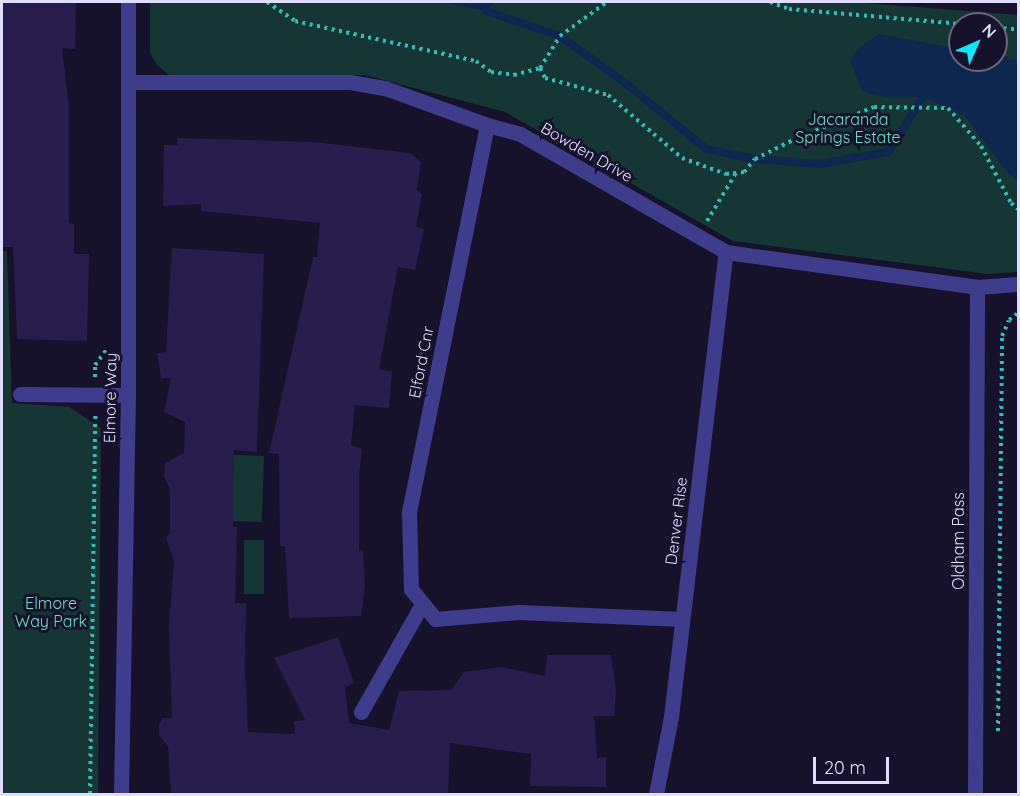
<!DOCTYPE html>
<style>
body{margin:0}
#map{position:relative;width:1020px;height:796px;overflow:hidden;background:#16122c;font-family:Quicksand,sans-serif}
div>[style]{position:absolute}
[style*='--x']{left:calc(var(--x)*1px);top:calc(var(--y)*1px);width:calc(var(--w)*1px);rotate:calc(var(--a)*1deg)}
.green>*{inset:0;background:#153635;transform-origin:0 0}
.water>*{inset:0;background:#0d274f}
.stream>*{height:8px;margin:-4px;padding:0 4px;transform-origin:4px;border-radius:4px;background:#0d274f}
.building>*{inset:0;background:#271e4d}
.path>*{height:4px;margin-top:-2px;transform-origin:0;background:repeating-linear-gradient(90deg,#32beb4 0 3px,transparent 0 7.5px)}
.street>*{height:15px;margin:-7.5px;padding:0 7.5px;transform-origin:7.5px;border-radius:7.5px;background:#3f3d8b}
span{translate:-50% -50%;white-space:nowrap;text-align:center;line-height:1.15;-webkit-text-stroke:6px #16122c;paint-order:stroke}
.park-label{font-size:16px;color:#67e1c1}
.street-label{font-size:16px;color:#e0ddff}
.frame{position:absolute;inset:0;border:3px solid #e0ddff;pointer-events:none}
.north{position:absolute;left:948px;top:12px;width:60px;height:60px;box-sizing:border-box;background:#16122c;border:2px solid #676380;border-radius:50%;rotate:45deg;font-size:16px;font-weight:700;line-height:24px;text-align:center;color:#e0ddff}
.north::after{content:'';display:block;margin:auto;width:21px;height:27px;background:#0ae9fe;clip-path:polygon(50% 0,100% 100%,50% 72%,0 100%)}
.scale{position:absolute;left:813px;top:757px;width:76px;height:27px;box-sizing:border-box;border:3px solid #e0ddff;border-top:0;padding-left:8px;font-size:18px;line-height:21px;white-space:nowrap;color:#e0ddff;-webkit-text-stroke:4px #16122c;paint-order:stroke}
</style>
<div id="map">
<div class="green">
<div style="clip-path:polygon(evenodd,150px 2px,854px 2px,1018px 15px,1018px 272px,988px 274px,733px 241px,505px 112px,365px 75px,188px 79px,170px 76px,157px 65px,150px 53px,150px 2px,960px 24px,996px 24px,996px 60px,960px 60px,960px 24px)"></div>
<div style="clip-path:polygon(2px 251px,7px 251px,12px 403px,69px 407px,101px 428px,98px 794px,2px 794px)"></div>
<div style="left:234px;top:455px;width:30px;height:66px;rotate:2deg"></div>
<div style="left:244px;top:540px;width:20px;height:54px"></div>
</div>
<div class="water">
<div style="clip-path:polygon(440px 2px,496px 2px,486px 11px)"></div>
<div style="clip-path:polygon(879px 34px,960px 49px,960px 60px,996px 60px,996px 53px,1018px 62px,1018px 181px,1007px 172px,965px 116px,923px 97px,886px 98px,862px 91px,850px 61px,857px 49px)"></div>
</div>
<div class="stream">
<div style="--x:486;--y:11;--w:78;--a:18.7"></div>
<div style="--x:560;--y:36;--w:85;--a:35.9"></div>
<div style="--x:629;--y:86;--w:99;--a:39.3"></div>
<div style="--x:706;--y:149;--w:50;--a:11.5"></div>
<div style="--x:755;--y:159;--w:65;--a:4.4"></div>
<div style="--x:820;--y:164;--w:69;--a:-10"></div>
<div style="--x:888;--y:152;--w:65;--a:-57.5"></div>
</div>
<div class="building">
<div style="clip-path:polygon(2px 2px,76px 2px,75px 49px,62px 48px,69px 107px,69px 223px,74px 224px,74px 254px,89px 254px,87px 341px,17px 339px,13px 247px,2px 247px)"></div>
<div style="clip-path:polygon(177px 138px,314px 142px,410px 153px,421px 162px,417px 190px,422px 194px,416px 227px,424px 229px,415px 270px,398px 267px,379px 369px,392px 372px,389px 408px,355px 405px,351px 445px,362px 449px,359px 476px,359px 551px,363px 550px,365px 587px,361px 616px,289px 618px,285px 546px,280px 546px,279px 454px,269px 453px,313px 257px,317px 257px,320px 223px,201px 211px,201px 204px,163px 206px,164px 145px,178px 145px)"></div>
<div style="clip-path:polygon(172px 248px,264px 254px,257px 452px,234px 450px,233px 527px,237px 527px,235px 603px,246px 603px,245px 667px,248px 732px,295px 734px,294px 721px,305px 720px,274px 658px,338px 637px,354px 683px,345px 687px,349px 723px,389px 730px,399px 691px,451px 690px,464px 672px,501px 667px,545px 676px,547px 655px,611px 655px,616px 691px,614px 716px,594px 716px,597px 758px,606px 757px,606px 787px,530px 786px,531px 754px,450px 743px,448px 795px,171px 795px,168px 746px,159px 735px,159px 726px,162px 718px,172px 718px,169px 624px,174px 561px,166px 538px,170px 534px,170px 489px,164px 477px,165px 463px,184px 453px,185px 422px,164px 412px,171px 378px,161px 378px,157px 353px,166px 352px)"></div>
</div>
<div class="path">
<div style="--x:267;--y:2;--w:34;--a:34"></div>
<div style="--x:295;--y:21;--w:185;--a:12.5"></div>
<div style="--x:476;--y:61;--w:19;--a:36"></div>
<div style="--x:491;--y:72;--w:23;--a:7"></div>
<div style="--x:514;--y:75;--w:27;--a:-15"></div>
<div style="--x:540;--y:68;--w:11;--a:63"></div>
<div style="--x:545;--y:78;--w:65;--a:15.1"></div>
<div style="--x:608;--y:95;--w:97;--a:40.4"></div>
<div style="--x:682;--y:158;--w:47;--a:20"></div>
<div style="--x:726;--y:174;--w:18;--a:-6"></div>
<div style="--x:744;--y:172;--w:17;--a:-50"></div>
<div style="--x:755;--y:159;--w:45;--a:-26.6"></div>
<div style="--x:795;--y:139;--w:85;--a:-22.1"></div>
<div style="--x:874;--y:107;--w:74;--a:0.8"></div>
<div style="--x:948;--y:108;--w:50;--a:49"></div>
<div style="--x:981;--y:146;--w:64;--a:62.2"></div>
<div style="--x:1011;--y:203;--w:9;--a:41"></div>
<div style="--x:770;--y:2;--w:20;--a:20"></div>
<div style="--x:789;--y:9;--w:173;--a:5"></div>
<div style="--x:996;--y:28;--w:22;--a:3"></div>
<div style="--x:540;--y:68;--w:38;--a:-58"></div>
<div style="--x:560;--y:36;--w:58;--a:-35.9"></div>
<div style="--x:707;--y:221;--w:56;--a:-58.9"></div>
<div style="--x:95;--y:377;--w:12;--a:-90"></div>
<div style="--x:95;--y:365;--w:20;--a:-53"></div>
<div style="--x:998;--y:731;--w:395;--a:-89.4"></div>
<div style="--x:1002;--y:336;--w:17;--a:-66"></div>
<div style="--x:1009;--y:320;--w:11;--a:-38"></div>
<div style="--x:90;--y:794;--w:380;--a:-89.2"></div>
</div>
<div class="street">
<div style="--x:129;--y:82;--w:221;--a:0"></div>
<div style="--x:350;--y:82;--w:36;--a:10"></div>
<div style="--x:385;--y:88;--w:109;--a:19.9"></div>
<div style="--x:487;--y:125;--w:34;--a:15"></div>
<div style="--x:520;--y:134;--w:237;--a:29.8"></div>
<div style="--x:726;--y:252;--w:253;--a:7.9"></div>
<div style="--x:977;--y:287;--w:41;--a:-4.2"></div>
<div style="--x:487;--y:125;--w:395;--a:101.4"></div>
<div style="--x:409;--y:512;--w:77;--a:88.5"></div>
<div style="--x:411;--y:589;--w:38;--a:51"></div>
<div style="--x:435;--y:619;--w:84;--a:-4.8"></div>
<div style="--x:519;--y:612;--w:163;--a:2.5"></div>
<div style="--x:20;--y:394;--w:108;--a:0.5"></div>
<div style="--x:361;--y:712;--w:124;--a:-60.5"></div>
<div style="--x:121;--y:794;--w:399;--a:-89"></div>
<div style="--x:128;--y:395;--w:393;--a:-90"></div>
<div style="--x:656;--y:794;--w:78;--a:-79"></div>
<div style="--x:671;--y:717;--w:468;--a:-83.3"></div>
<div style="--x:975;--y:794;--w:507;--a:-89.77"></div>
</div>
<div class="park-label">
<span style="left:848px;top:128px">Jacaranda<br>Springs Estate</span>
<span style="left:51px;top:612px">Elmore<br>Way Park</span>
</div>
<div class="street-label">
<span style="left:587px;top:152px;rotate:30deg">Bowden Drive</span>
<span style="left:421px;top:362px;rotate:-79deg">Elford Cnr</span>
<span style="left:110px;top:398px;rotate:-89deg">Elmore Way</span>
<span style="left:676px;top:521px;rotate:-83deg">Denver Rise</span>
<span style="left:958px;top:541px;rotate:-90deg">Oldham Pass</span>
</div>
<div class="frame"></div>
<div class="north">N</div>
<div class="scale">20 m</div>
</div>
